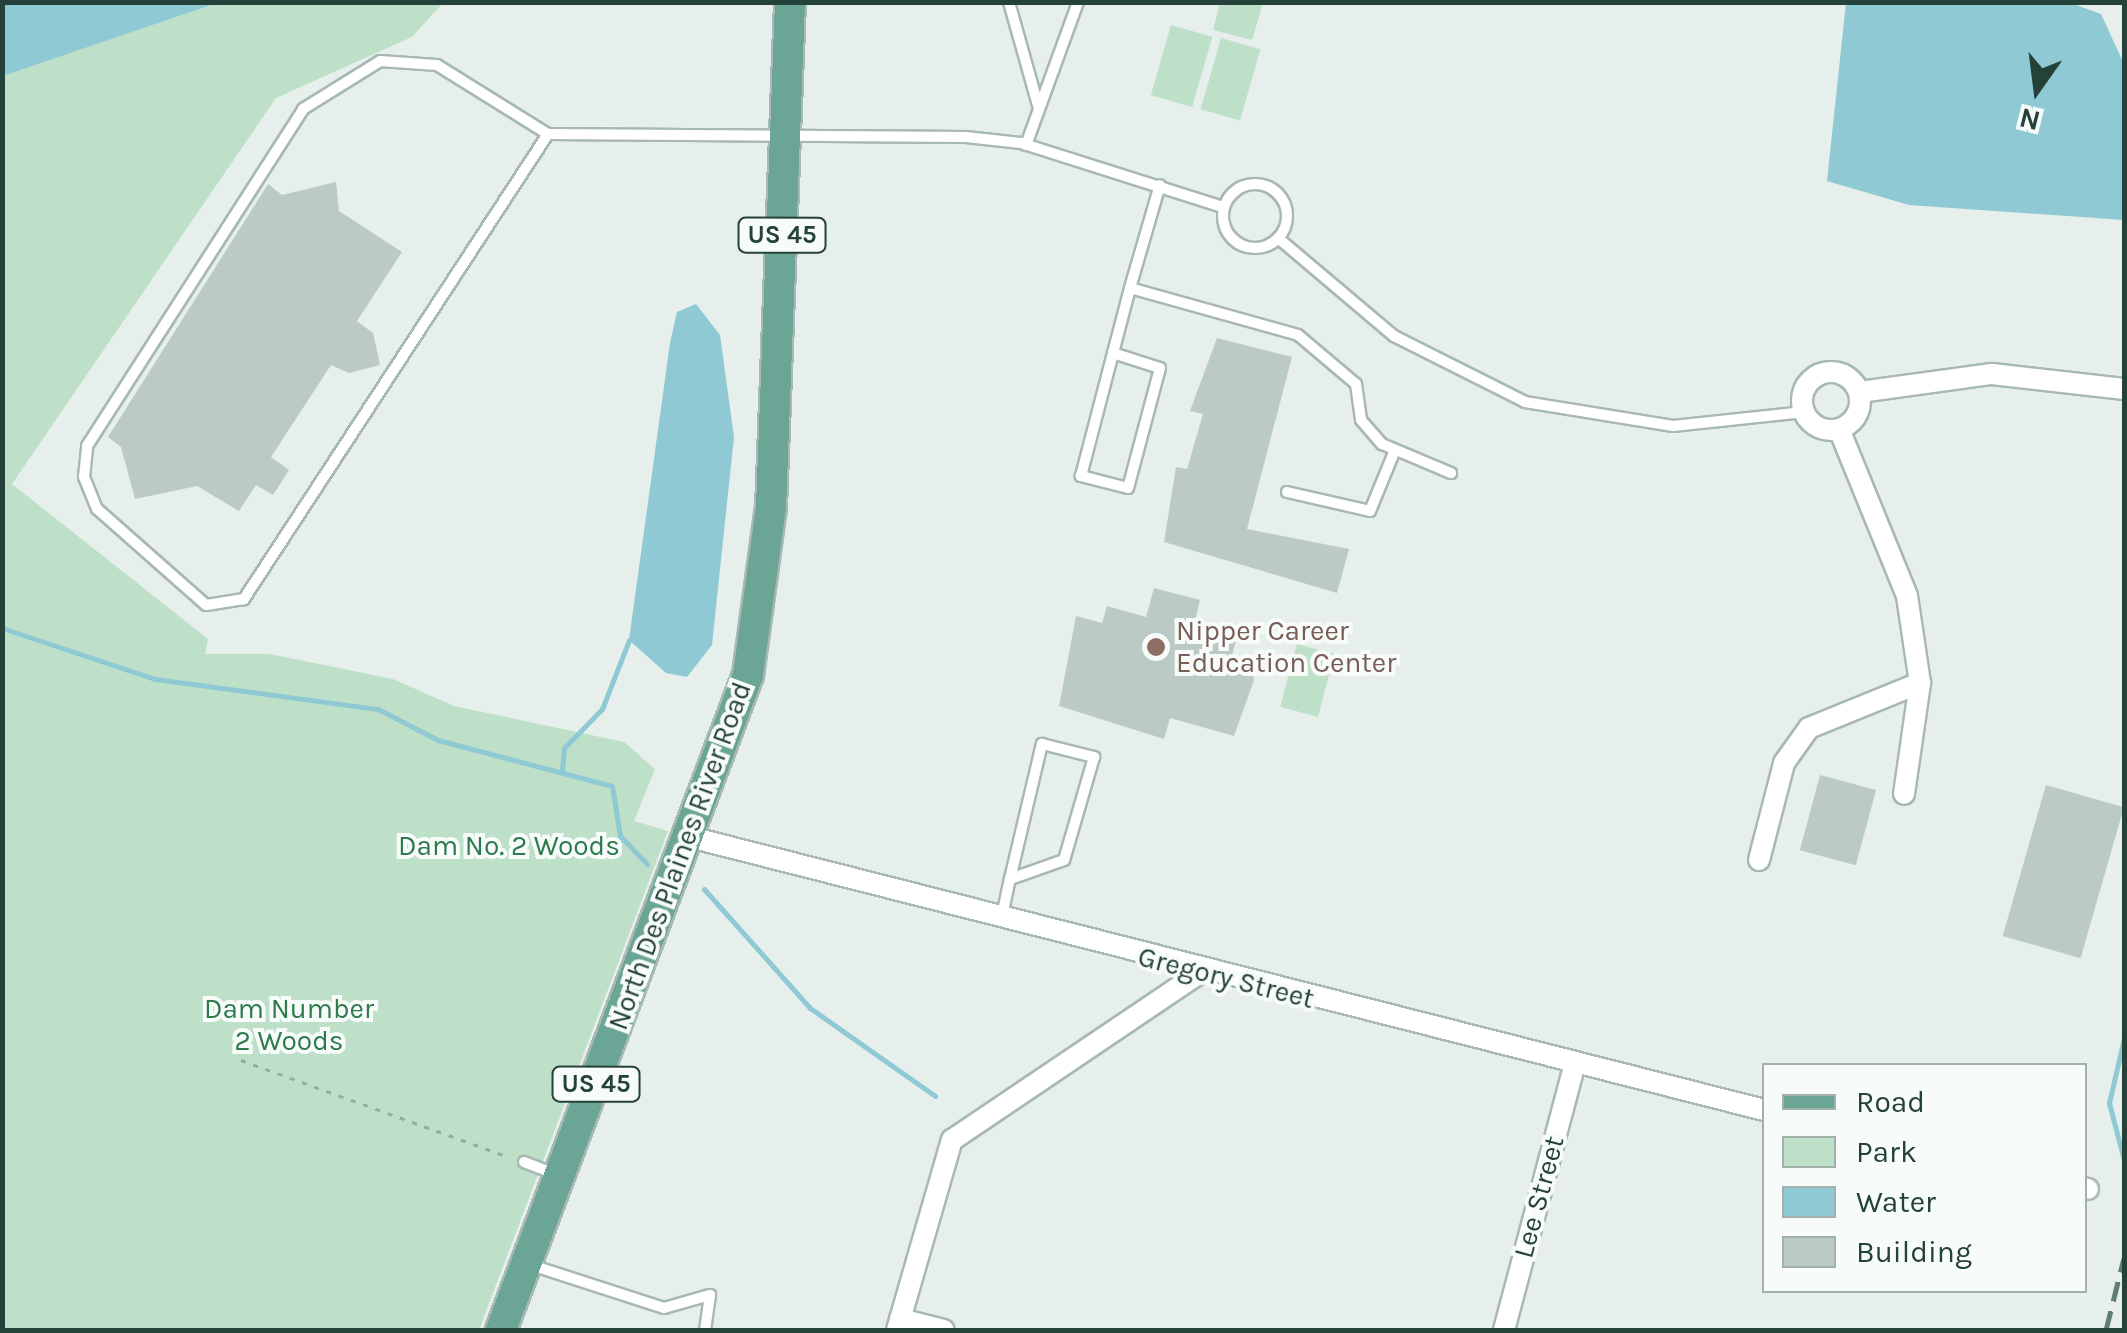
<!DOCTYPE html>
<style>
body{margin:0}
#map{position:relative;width:2127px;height:1333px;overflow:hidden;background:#e6efeb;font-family:Karla,sans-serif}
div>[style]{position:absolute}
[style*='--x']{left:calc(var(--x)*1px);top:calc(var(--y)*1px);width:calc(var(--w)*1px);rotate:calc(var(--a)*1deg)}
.green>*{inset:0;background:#bfe0c8;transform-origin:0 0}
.water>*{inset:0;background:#8ec9d4}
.stream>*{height:5px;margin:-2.5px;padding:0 2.5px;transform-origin:2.5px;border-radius:2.5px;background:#8ec9d4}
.building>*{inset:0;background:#bbcac4;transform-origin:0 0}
.path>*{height:2.5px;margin-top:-1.25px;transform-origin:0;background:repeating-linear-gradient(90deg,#86b3a5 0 5px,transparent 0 13px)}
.roads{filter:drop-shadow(2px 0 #a8b8b2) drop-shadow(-2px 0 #a8b8b2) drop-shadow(0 2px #a8b8b2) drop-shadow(0 -2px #a8b8b2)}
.lane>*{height:10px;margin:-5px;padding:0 5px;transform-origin:5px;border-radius:5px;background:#fff}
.lane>.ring{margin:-5px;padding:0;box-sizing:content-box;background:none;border:10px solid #fff;border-radius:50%}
.street>*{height:20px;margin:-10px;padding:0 10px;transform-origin:10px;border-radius:10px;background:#fff}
.street>.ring{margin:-10px;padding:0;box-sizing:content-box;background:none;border:20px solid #fff;border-radius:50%}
.primary>*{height:30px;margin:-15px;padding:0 15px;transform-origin:15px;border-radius:15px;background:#6aa596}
.rail>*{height:5px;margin-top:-2.5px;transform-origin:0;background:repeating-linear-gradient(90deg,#5f7d75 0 20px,transparent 0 30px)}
.dots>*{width:28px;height:28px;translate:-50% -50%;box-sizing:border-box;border:5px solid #f7fbf9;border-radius:50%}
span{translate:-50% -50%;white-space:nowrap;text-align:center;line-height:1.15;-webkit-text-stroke:8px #f7fbf9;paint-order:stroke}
.shield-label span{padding:2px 8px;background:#f7fbf9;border:2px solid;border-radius:8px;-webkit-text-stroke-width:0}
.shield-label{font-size:25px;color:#24423a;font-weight:700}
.education-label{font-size:28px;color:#785e54}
.left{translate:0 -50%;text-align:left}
.park-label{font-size:28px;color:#2d7a4b}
.street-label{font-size:28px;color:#24423a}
.frame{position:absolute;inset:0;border:5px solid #24423a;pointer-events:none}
.legend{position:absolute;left:1762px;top:1063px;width:325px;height:230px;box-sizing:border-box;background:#f7fbf9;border:2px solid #a3b1ad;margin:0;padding:12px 18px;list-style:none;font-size:30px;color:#24423a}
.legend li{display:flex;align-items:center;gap:20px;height:50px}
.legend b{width:50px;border:2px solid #a3b1ad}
.north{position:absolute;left:1987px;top:40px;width:100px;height:100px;-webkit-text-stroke:8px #f7fbf9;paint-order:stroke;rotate:194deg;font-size:28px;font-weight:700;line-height:40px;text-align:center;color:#24423a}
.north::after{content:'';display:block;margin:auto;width:35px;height:45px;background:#24423a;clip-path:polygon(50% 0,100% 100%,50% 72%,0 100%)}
</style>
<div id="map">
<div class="green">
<div style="clip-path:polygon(217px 3px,443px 3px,412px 37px,276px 98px,12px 484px,208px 639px,205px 654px,270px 654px,393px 679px,454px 706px,624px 742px,655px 769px,634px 821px,668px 831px,479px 1330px,3px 1330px,2px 76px)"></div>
<div style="clip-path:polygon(1220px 3px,1263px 3px,1252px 40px,1213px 30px)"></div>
<div style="left:1171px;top:25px;width:43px;height:73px;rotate:16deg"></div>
<div style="left:1221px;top:38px;width:41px;height:74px;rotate:16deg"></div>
<div style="left:1297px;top:644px;width:39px;height:65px;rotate:15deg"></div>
</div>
<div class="water">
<div style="clip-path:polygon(2px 3px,3px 2px,217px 3px,3px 76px)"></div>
<div style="clip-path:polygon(1846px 3px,2068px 2px,2101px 14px,2124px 64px,2124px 220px,1909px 205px,1827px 181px)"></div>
<div style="clip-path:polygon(696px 304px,720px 335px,734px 437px,712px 645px,687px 677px,666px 673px,629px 640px,670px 343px,677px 312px)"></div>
</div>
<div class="stream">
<div style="--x:2;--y:628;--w:161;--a:18.4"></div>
<div style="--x:155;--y:679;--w:225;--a:7.7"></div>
<div style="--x:378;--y:709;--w:68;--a:27.3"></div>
<div style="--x:438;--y:740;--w:180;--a:14.8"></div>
<div style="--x:612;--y:786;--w:51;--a:80.9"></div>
<div style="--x:620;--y:836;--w:39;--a:46"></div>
<div style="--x:562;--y:770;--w:22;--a:-85"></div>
<div style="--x:564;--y:748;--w:54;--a:-45.7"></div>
<div style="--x:602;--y:709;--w:74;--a:-68.6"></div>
<div style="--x:704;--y:889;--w:159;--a:48.3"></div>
<div style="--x:810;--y:1008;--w:153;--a:35.1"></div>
<div style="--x:2124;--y:1038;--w:67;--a:103"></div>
<div style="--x:2109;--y:1103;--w:59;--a:75.3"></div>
</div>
<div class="building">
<div style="clip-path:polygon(336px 182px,339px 211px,402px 252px,357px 321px,373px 333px,380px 365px,349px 373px,331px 365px,271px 457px,289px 470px,273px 495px,256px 485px,239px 511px,197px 486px,135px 499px,121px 447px,108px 437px,268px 184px,282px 195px)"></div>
<div style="clip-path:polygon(1217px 338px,1292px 357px,1247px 529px,1349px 549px,1337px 593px,1164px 542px,1176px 467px,1187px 469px,1203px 414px,1190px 411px)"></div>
<div style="clip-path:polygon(1154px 588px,1200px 600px,1193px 629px,1236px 640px,1232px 656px,1251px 661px,1254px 680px,1234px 736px,1170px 718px,1164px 739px,1059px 706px,1076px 616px,1102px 623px,1107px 606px,1146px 617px)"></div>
<div style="left:1820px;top:775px;width:58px;height:78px;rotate:15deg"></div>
<div style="left:2046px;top:785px;width:81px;height:157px;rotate:16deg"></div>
</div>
<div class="path">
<div style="--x:241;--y:1060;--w:285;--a:19.9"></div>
</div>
<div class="roads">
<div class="lane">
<div style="--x:1009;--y:2;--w:107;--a:74.3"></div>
<div style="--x:548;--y:134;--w:556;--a:123.18"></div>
<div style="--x:244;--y:599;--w:38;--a:171"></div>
<div style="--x:206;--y:605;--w:145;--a:-138.6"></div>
<div style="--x:97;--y:509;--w:35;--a:-112"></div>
<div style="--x:84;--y:477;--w:31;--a:-84"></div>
<div style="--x:87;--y:446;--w:400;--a:-57.3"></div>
<div style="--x:303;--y:109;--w:91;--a:-31.9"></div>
<div style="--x:380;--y:61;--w:57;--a:4"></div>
<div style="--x:437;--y:65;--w:131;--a:31.9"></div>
<div style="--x:548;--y:134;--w:418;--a:0.4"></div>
<div style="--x:966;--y:137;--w:55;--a:6.2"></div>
<div style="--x:1021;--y:143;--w:212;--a:17.6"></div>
<div style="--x:1026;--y:145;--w:152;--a:-70"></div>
<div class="ring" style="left:1223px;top:184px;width:54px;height:54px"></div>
<div style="--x:1278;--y:238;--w:152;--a:40.2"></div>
<div style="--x:1394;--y:336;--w:147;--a:26.7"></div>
<div style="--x:1525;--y:402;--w:150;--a:9.2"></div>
<div style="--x:1673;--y:426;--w:132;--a:-6.1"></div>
<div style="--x:1130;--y:288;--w:174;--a:15.6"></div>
<div style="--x:1298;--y:335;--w:76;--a:40.2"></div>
<div style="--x:1356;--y:384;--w:36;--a:82"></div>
<div style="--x:1361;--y:420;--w:32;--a:49"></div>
<div style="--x:1382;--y:444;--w:75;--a:22.8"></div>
<div style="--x:1113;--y:353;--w:49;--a:17.7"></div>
<div style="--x:1160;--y:368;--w:124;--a:104.9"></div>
<div style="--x:1128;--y:488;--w:49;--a:-165.7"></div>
<div style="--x:1081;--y:476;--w:127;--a:-75.4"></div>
<div style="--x:1113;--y:353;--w:67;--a:-75.3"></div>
<div style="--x:1130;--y:288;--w:107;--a:-73.8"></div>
<div style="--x:1287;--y:492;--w:85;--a:12.9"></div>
<div style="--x:1370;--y:511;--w:66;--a:-67.7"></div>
<div style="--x:1002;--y:916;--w:38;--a:-78"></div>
<div style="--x:1010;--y:879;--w:139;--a:-76.7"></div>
<div style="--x:1042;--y:744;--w:54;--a:14"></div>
<div style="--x:1094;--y:757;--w:107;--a:106.2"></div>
<div style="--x:1064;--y:860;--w:57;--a:160.6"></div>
<div style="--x:524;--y:1162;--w:33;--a:21"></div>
<div style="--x:528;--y:1264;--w:143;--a:17.9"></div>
<div style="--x:664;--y:1308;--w:48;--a:-15.8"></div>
<div style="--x:710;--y:1295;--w:35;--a:98"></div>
</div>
<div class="street">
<div class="ring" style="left:1802px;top:372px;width:38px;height:38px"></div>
<div style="--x:1860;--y:392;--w:133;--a:-7.8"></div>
<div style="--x:1992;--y:374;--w:133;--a:6.5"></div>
<div style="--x:1839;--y:429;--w:180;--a:67.8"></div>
<div style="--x:1907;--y:596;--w:88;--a:81.5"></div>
<div style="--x:1920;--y:683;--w:112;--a:98.2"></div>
<div style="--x:690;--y:837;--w:1108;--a:14.26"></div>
<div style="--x:1759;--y:860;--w:100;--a:-75.5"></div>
<div style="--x:1784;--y:763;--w:43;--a:-54.5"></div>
<div style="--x:1809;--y:728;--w:120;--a:-22.1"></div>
<div style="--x:2084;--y:1188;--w:4;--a:14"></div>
<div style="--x:900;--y:1319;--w:45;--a:14"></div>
<div style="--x:897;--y:1330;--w:198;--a:-73.9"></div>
<div style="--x:952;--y:1140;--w:299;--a:-34"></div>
<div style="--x:1504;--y:1330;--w:275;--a:-75.1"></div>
</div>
<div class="primary">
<div style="--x:501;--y:1330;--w:700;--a:-69.34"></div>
<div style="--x:748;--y:675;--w:169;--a:-82.2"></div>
<div style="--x:771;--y:508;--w:506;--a:-87.85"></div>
</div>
</div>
<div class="rail">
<div style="--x:2106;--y:1330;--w:74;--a:-76"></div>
</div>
<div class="dots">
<div style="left:1156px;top:647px;background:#8d6e63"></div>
</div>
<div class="shield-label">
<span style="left:782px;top:235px">US 45</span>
<span style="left:596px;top:1084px">US 45</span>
</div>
<div class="education-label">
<span class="left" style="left:1176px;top:647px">Nipper Career<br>Education Center</span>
</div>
<div class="park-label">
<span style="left:509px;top:846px">Dam No. 2 Woods</span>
<span style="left:289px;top:1025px">Dam Number<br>2 Woods</span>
</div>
<div class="street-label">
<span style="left:680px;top:856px;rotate:-70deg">North Des Plaines River Road</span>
<span style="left:1226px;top:978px;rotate:14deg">Gregory Street</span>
<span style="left:1539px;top:1197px;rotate:-75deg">Lee Street</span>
</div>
<div class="frame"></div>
<ul class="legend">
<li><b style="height:12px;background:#6aa596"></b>Road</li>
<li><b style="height:28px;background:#bfe0c8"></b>Park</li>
<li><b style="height:28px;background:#8ec9d4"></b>Water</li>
<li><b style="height:28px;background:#bbcac4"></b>Building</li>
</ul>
<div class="north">N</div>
</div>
